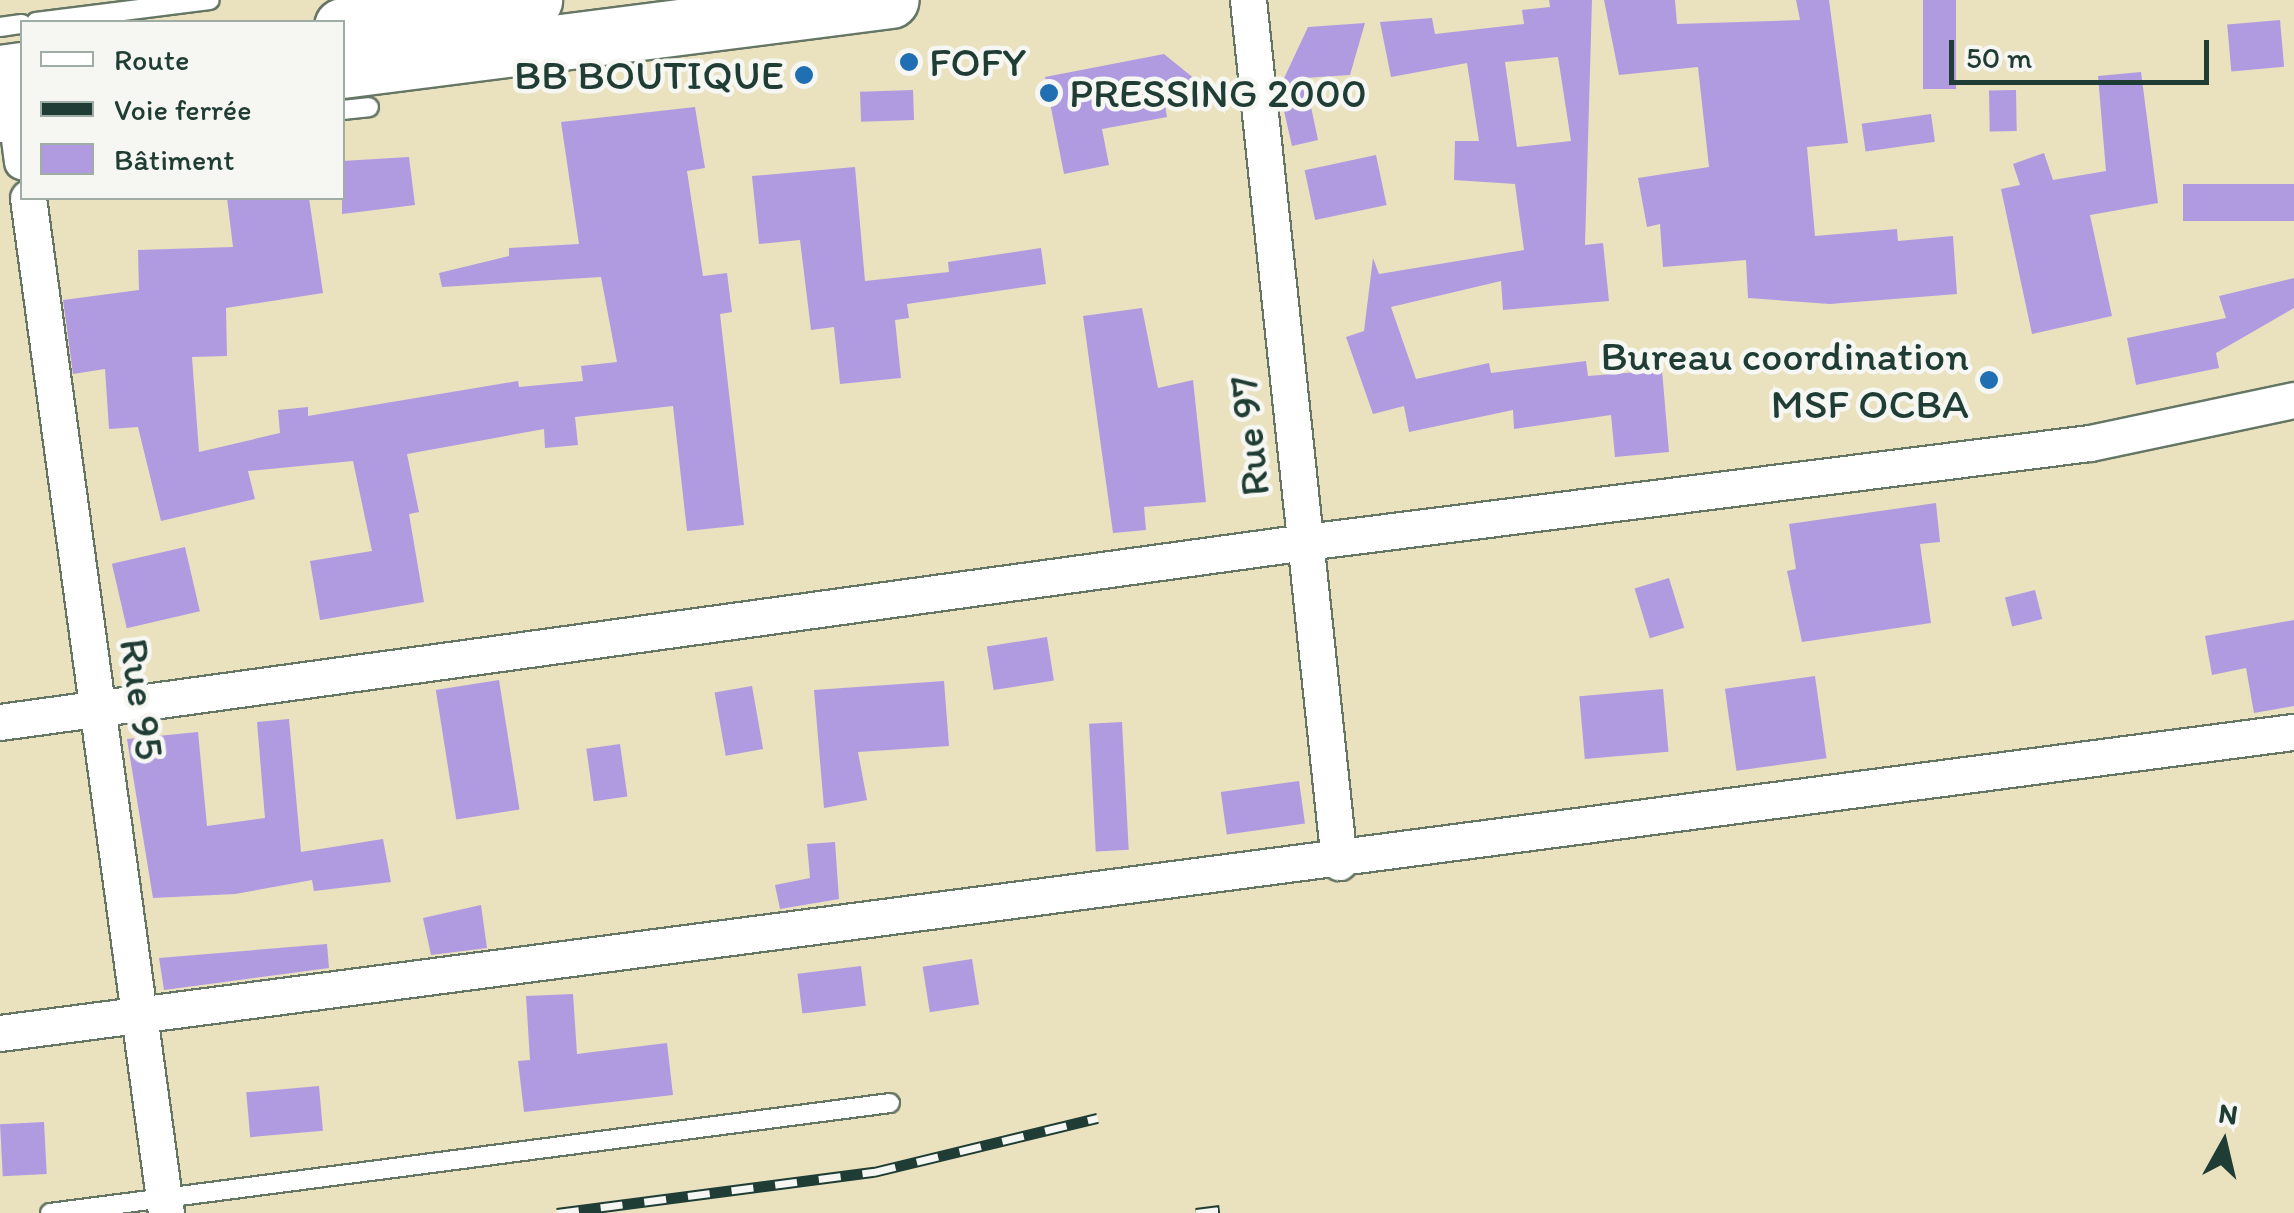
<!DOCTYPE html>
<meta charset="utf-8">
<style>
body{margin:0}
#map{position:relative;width:2294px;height:1213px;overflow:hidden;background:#eae1bf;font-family:Itim,sans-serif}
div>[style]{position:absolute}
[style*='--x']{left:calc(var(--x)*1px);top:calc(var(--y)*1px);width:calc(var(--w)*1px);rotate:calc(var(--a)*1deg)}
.building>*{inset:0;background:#b09be1;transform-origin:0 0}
.roads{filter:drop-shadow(2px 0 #667665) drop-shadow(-2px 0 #667665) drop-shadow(0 2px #667665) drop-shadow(0 -2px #667665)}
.service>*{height:18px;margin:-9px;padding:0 9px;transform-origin:9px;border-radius:9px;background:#fff}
.minor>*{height:35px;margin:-17.5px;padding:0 17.5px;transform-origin:17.5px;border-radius:17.5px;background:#fff}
.primary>*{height:55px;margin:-27.5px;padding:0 27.5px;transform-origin:27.5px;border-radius:27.5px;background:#fff}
.rail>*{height:11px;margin-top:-5.5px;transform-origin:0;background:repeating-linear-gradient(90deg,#f6f6f2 0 22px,#1f3d34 0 44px);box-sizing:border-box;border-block:2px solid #1f3d34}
.dots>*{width:28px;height:28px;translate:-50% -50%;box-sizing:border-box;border:5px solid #f6f6f2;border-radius:50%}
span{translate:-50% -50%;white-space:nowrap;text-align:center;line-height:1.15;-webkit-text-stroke:9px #f6f6f2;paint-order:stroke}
.poi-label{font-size:42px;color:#1f3d34}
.left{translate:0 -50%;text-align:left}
.right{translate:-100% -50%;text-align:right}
.street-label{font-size:42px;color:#1f3d34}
.legend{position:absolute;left:20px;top:20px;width:325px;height:180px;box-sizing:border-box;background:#f6f6f2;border:2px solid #a0aca6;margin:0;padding:12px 18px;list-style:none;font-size:30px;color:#1f3d34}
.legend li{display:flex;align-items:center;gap:20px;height:50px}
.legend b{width:50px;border:2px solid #a0aca6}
.north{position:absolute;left:2174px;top:1093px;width:100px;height:100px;-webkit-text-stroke:8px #f6f6f2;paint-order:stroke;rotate:8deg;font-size:28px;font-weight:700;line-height:40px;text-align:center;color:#1f3d34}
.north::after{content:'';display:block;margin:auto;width:35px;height:45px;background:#1f3d34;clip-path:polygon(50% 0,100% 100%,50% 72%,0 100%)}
.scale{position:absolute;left:1949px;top:40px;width:260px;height:45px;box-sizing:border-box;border:5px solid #1f3d34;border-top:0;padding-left:12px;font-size:30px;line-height:35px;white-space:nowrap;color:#1f3d34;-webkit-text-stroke:8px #f6f6f2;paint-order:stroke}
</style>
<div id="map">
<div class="building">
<div style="clip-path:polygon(evenodd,1549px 0,1592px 0,1585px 245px,1603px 243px,1609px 301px,1503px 310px,1501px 281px,1391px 307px,1416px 379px,1489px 363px,1491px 373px,1586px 361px,1588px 376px,1662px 370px,1669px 452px,1615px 457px,1611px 415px,1514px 429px,1513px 410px,1409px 432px,1404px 406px,1373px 414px,1346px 337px,1364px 331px,1373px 258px,1379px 274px,1524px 250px,1515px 184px,1454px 180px,1455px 141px,1479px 141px,1467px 63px,1391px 77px,1380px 22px,1432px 18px,1435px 34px,1524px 24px,1522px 10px,1550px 7px,1549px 0,1558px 57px,1571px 141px,1517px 147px,1505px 62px,1558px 57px)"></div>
<div style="clip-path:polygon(1604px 0,1675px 0,1677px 24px,1800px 20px,1796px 0,1829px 0,1848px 143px,1807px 147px,1815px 236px,1897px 229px,1898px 241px,1953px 236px,1957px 294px,1830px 304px,1748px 298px,1746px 260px,1663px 267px,1660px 224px,1647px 227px,1638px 178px,1709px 167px,1698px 67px,1619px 75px)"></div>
<div style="left:1923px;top:0;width:33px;height:89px"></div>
<div style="left:2280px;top:20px;width:47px;height:53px;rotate:85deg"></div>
<div style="clip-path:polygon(1365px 23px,1350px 75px,1305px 78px,1318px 140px,1292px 146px,1279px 89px,1308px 27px)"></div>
<div style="clip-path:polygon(1164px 54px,1196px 80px,1164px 99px,1167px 117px,1102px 129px,1109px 165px,1064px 174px,1045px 77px)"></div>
<div style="clip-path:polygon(2141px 72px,2158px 203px,2090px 215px,2112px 316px,2032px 334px,2001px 189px,2020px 185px,2013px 164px,2044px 153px,2053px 180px,2106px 171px,2098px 76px)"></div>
<div style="left:913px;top:90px;width:30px;height:53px;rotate:88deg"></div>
<div style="left:2016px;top:90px;width:41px;height:27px;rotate:89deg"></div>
<div style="clip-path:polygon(695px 107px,705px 168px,687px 171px,703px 276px,727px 273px,732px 312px,720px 314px,744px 525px,687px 531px,673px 406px,575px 417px,578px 445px,545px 448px,544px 429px,407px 454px,419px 512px,409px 514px,424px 602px,320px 620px,310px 561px,372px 551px,353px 461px,248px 471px,255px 499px,161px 521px,138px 427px,109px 429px,105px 369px,73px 374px,63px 300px,139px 290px,138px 250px,233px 247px,227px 198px,309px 198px,323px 293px,226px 308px,227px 356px,192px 357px,199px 452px,280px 433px,278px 410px,308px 407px,308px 416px,518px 381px,519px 387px,583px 381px,581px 366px,617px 362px,601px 277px,442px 287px,439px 273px,509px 256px,509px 248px,579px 244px,561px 122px)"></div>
<div style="left:1931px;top:114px;width:28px;height:70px;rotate:82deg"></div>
<div style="left:1376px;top:155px;width:51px;height:73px;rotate:78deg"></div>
<div style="clip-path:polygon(409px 157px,415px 205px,342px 214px,342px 161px)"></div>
<div style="clip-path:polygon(855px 167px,865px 281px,949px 272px,948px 262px,1041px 248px,1046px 284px,907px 304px,909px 318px,895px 320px,901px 378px,840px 384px,834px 327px,811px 330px,800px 240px,759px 244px,752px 176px)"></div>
<div style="left:2294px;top:184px;width:37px;height:111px;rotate:90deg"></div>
<div style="clip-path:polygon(2294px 278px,2294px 308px,2216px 353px,2219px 368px,2136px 385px,2127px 338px,2226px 318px,2219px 296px)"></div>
<div style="clip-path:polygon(1142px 308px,1158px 388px,1193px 380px,1206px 502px,1144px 507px,1146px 530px,1113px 533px,1083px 316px)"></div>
<div style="clip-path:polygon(1936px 503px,1940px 542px,1920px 544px,1931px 623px,1802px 642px,1787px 571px,1796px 569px,1789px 524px)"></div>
<div style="left:185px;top:547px;width:66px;height:75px;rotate:77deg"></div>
<div style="left:1669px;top:578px;width:52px;height:36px;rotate:73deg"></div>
<div style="left:2035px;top:590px;width:30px;height:31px;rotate:76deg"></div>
<div style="clip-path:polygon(2294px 620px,2294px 706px,2254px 713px,2246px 668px,2212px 675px,2205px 636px)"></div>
<div style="left:1047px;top:637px;width:44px;height:61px;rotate:81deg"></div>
<div style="left:1815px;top:676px;width:83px;height:91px;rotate:82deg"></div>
<div style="left:499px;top:680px;width:131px;height:64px;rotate:81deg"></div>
<div style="clip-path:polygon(944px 681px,949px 746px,858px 752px,867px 800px,824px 808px,814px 690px)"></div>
<div style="left:752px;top:686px;width:64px;height:38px;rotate:80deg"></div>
<div style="left:1663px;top:689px;width:63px;height:84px;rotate:85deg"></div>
<div style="clip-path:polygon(289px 719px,301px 852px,383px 839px,391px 882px,314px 891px,312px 880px,235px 894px,153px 898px,127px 739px,198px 732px,207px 826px,265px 818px,257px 722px)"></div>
<div style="left:1122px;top:722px;width:128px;height:33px;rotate:87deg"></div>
<div style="left:620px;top:744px;width:53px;height:34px;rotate:82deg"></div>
<div style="left:1299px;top:781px;width:43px;height:79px;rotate:82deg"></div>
<div style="clip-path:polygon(835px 842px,839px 899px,780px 909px,775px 885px,810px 878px,807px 844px)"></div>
<div style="clip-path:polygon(481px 905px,487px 948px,431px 955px,423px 918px)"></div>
<div style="clip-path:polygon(327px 944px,329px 968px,164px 990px,159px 958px)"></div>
<div style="left:972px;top:959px;width:46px;height:50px;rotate:81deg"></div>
<div style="left:861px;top:966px;width:40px;height:64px;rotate:83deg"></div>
<div style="clip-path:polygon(573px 994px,577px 1054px,667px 1043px,673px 1095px,524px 1112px,518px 1061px,530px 1060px,526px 996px)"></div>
<div style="left:319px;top:1086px;width:45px;height:73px;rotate:85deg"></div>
<div style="left:44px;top:1122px;width:52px;height:44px;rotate:87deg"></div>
</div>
<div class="roads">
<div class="service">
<div style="--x:36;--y:22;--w:175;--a:-7.2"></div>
<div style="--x:0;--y:27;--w:22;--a:-8"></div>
<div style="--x:342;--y:110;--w:27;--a:-6"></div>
<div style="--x:50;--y:1213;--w:847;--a:-7.46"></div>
</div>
<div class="minor">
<div style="--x:1248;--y:0;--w:867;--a:83.97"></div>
<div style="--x:13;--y:93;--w:69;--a:82.5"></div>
<div style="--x:28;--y:198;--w:1024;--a:82.26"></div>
<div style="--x:0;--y:722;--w:1318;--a:-7.85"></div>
<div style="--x:1306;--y:542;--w:790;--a:-7.2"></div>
<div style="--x:2090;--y:443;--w:208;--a:-11.9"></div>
<div style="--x:0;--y:1033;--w:2314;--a:-7.48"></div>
</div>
<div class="primary">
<div style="--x:342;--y:26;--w:194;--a:-7.7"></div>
<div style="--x:342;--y:70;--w:553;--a:-7.27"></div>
<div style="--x:0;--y:73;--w:22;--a:-8"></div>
<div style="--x:0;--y:114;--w:22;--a:-8"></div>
</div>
</div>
<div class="rail">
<div style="--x:557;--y:1213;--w:320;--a:-7.4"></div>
<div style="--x:874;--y:1172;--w:230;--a:-13.6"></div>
<div style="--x:1196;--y:1213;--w:24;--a:-7"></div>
</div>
<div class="dots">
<div style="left:909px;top:62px;background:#1f6fb2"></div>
<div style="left:804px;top:75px;background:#1f6fb2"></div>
<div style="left:1049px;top:93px;background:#1f6fb2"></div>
<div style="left:1989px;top:380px;background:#1f6fb2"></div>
</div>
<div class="poi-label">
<span class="left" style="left:929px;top:62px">FOFY</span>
<span class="right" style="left:784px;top:75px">BB BOUTIQUE</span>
<span class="left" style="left:1069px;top:93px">PRESSING 2000</span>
<span class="right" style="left:1969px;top:380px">Bureau coordination<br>MSF OCBA</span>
</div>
<div class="street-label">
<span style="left:1249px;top:436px;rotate:-96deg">Rue 97</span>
<span style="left:142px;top:699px;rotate:82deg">Rue 95</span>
</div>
<ul class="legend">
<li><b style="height:12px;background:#fff"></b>Route</li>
<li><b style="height:12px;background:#1f3d34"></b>Voie ferrée</li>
<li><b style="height:28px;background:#b09be1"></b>Bâtiment</li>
</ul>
<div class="north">N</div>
<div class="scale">50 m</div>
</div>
